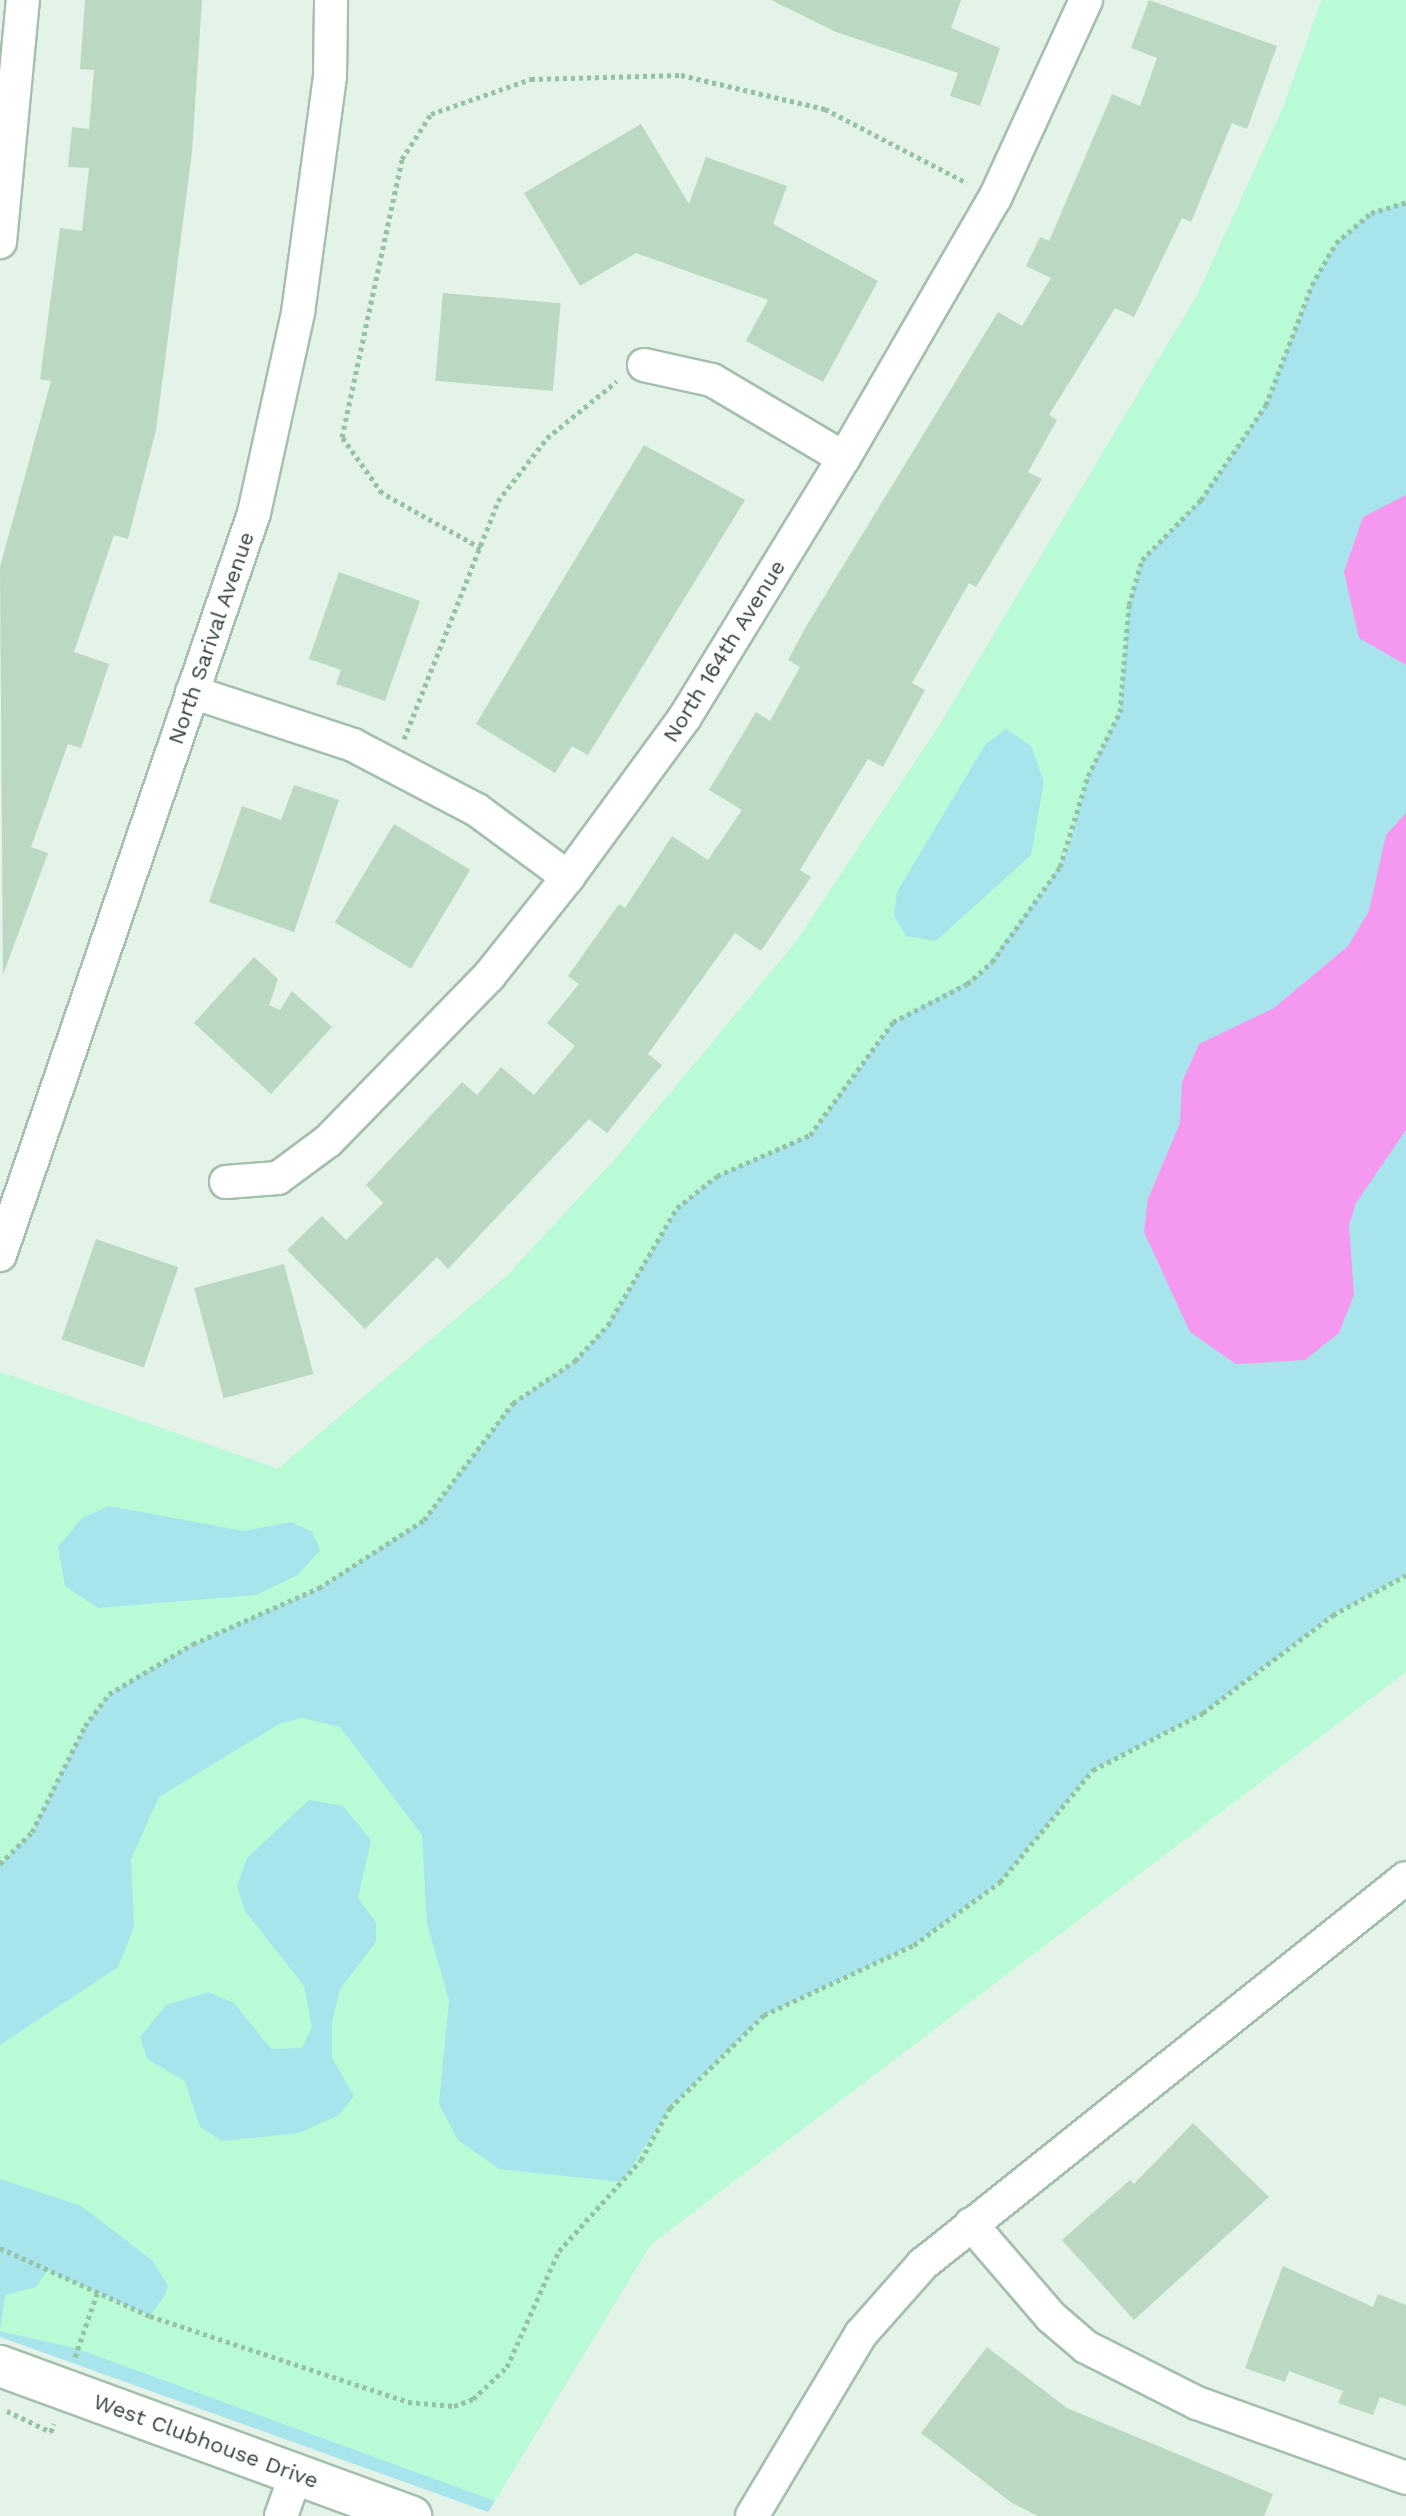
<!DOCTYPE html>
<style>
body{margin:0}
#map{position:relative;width:1406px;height:2516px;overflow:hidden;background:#e3f3e8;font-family:"Work Sans",sans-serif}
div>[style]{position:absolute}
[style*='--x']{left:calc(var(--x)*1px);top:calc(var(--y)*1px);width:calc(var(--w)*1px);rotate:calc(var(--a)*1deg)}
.green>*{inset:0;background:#a8e4eb}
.sand>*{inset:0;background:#bafbd7}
.water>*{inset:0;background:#f599f0}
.building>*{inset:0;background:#bad8c2;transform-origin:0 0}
.path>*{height:5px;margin-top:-2.5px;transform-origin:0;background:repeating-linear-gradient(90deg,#95c2a2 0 4px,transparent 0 8px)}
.roads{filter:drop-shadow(2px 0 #a5bfad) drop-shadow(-2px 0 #a5bfad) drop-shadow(0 2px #a5bfad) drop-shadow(0 -2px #a5bfad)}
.minor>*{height:32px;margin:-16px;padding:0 16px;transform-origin:16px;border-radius:16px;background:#fff}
.tertiary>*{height:40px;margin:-20px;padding:0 20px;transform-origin:20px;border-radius:20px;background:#fff}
span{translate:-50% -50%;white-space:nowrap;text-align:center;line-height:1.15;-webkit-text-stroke:8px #fff;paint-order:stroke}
.street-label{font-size:22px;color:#334537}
</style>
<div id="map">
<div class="green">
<div style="clip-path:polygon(1322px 0,1406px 0,1406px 1662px,1199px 1812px,1032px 1950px,650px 2245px,488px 2512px,0 2337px,0 1372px,278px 1469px,508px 1275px,618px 1156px,797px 941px,941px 723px,1198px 294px,1283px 108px)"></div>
</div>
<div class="sand">
<div style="clip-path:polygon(evenodd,1322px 0,1406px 0,1406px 202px,1371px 213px,1336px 243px,1312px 285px,1266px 405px,1201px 500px,1142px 560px,1129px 605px,1120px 712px,1088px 776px,1068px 850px,1045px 888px,980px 974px,893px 1022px,810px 1135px,717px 1176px,677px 1208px,608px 1325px,575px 1361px,513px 1403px,424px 1520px,319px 1588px,193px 1644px,109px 1694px,85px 1726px,32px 1832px,0 1864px,0 1372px,278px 1469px,508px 1275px,618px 1156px,797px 941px,941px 723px,1198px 294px,1283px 108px,1322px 0,1006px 729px,1031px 746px,1044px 782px,1031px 855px,936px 941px,906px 936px,894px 916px,897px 892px,985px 745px,1006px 729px,1322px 0,109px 1506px,244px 1531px,291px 1522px,312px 1532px,320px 1550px,298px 1575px,256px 1595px,98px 1608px,65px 1586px,58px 1547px,82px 1518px,109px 1506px)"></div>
<div style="clip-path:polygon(evenodd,1406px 1575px,1406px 1672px,650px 2245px,495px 2501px,78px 2349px,0 2331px,5px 2295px,36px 2287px,48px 2270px,150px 2316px,165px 2295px,168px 2286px,152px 2260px,81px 2206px,0 2179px,0 2045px,118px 1967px,134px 1927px,131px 1859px,159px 1797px,279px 1724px,302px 1718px,340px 1727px,422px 1835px,427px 1924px,449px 2000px,439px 2104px,458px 2140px,499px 2169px,622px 2182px,670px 2108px,764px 2015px,914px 1945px,1000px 1882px,1093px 1770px,1203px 1713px,1333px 1615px,1406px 1575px,309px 1800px,343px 1806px,371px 1840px,358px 1898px,376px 1922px,376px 1942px,340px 1989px,332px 2022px,332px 2058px,354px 2096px,339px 2115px,299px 2133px,222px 2141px,200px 2127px,185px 2081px,147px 2059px,140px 2037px,166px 2005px,209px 1992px,234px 2003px,271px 2049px,302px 2048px,312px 2027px,304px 1986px,245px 1911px,237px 1886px,247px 1858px,309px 1800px)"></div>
</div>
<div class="water">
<div style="clip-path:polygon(1406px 495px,1406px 665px,1359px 638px,1344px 572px,1363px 517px)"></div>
<div style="clip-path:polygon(1406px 813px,1406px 1130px,1356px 1203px,1349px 1225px,1354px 1295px,1339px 1333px,1305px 1360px,1236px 1364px,1190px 1332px,1144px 1232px,1148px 1199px,1180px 1123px,1182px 1082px,1199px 1044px,1274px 1008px,1348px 946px,1369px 911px,1386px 835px)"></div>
</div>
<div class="building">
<div style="clip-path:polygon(85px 0,202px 0,192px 152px,156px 430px,128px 539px,114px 535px,74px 652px,109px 664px,81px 748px,68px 744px,31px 847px,48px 853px,3px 975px,0 567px,51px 381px,40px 379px,60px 228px,82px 231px,89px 168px,68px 167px,72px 127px,89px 129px,94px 70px,80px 69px)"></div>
<div style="clip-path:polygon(771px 0,961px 0,951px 28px,1000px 48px,980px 106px,950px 96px,958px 73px,836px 32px)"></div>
<div style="clip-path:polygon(1149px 0,1277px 46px,1247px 129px,1232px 123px,1191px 222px,1182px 218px,1134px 317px,1115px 308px,1049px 415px,1057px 420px,1028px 472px,1042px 479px,976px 587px,969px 583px,912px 683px,925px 690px,883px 767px,868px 759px,800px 870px,811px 877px,761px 951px,735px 933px,648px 1054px,662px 1065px,607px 1133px,589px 1119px,448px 1269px,437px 1257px,365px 1329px,287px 1250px,322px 1216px,346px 1240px,383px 1203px,366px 1185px,462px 1082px,477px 1095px,501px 1067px,534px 1095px,575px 1046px,547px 1023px,579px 984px,568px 976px,619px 904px,625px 908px,672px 836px,708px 860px,742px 810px,709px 790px,756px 712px,770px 721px,800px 667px,788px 660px,807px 625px,998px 312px,1022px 326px,1051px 278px,1026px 266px,1040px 237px,1049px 241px,1112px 94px,1140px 106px,1157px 58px,1131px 48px)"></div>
<div style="clip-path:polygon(641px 124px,689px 204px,706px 157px,787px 186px,773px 224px,878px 281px,823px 382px,746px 341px,768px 300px,636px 253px,580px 286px,524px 193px)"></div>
<div style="left:443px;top:293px;width:118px;height:88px;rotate:5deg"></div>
<div style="clip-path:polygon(644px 445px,745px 500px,588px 755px,572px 746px,555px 773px,476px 724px)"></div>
<div style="clip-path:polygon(339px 572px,420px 601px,385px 701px,336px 684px,341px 670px,309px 659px)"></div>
<div style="clip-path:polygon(294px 785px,339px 800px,294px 932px,209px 902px,242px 806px,281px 820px)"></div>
<div style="left:394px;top:824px;width:89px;height:115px;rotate:31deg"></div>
<div style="clip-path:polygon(254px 957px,278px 979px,269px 1005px,280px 1010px,292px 991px,332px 1027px,271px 1094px,194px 1023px)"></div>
<div style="left:96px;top:1239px;width:87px;height:106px;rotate:19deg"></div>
<div style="left:284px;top:1264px;width:114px;height:93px;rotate:75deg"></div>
<div style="clip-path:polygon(1193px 2123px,1269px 2197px,1134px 2320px,1062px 2240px,1130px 2180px,1134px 2184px)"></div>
<div style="clip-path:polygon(1283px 2266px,1373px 2307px,1378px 2294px,1406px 2305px,1406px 2406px,1380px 2397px,1373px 2415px,1338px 2403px,1343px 2391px,1289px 2371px,1285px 2382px,1245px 2368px)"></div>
<div style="clip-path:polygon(987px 2347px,1067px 2408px,1273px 2494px,1264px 2516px,1038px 2516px,1012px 2503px,921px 2433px)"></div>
</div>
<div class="path">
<div style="--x:481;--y:548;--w:113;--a:-150.9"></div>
<div style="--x:382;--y:493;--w:69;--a:-125.5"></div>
<div style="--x:342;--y:437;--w:284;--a:-77.8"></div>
<div style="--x:402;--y:159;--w:54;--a:-57.2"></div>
<div style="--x:431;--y:114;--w:106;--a:-19.3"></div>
<div style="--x:531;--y:79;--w:150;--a:-1.5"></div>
<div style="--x:681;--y:75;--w:148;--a:13.3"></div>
<div style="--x:825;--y:109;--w:160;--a:27.5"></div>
<div style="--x:404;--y:739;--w:256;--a:-68.4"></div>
<div style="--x:498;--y:501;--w:80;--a:-52.1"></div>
<div style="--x:547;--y:438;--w:90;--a:-39.2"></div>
<div style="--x:0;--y:1864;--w:45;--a:-45"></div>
<div style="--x:32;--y:1832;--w:119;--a:-63.4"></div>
<div style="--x:85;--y:1726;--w:40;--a:-53"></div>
<div style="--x:109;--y:1694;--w:98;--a:-30.8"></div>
<div style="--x:193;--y:1644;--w:138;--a:-24"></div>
<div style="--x:319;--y:1588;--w:125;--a:-32.9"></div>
<div style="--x:424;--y:1520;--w:147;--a:-52.7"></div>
<div style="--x:513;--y:1403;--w:75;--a:-34.1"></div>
<div style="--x:575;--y:1361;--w:49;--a:-47.5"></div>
<div style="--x:608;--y:1325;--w:136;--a:-59.5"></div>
<div style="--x:677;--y:1208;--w:51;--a:-38.7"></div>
<div style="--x:717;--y:1176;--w:102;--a:-23.8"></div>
<div style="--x:810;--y:1135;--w:140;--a:-53.7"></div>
<div style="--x:893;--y:1022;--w:83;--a:-27.2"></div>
<div style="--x:967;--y:984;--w:33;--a:-41"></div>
<div style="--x:992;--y:962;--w:117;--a:-54.4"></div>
<div style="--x:1060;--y:867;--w:95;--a:-72.9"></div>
<div style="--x:1088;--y:776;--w:72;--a:-63.4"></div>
<div style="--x:1120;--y:712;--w:107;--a:-85.2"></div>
<div style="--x:1129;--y:605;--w:47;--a:-73.9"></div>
<div style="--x:1142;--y:560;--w:84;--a:-45.5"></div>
<div style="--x:1201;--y:500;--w:115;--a:-55.6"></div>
<div style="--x:1266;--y:405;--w:129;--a:-69"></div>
<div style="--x:1312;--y:285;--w:48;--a:-60.3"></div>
<div style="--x:1336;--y:243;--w:46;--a:-40.6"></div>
<div style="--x:1371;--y:213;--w:37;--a:-17"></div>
<div style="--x:0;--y:2248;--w:165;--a:24.4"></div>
<div style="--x:150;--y:2316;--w:272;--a:18.4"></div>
<div style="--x:408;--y:2402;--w:46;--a:5"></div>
<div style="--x:454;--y:2406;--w:20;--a:-20"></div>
<div style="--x:473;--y:2399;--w:47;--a:-43.3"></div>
<div style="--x:507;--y:2367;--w:127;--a:-65.9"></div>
<div style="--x:559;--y:2251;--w:122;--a:-48"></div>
<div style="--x:641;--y:2160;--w:60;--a:-60.9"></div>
<div style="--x:670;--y:2108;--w:132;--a:-44.7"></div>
<div style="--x:764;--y:2015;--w:166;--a:-25"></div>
<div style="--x:914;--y:1945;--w:107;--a:-36.2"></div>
<div style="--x:1000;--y:1882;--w:146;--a:-50.3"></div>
<div style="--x:1093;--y:1770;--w:124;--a:-27.4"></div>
<div style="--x:1203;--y:1713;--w:163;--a:-37"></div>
<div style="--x:1333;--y:1615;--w:83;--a:-28.7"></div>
<div style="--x:75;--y:2357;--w:67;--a:-70.8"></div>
<div style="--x:7;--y:2411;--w:49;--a:25.5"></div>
<div style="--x:51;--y:2432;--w:9;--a:-72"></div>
</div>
<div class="roads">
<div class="minor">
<div style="--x:0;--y:242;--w:243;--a:-84.6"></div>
<div style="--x:644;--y:365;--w:70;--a:12.4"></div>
<div style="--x:712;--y:380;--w:153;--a:30.6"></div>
<div style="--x:192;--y:692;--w:169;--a:18.2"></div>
<div style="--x:353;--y:745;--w:140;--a:27.7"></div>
<div style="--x:477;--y:810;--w:113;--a:36.4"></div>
<div style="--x:226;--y:1182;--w:52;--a:-4.4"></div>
<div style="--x:278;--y:1178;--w:62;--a:-36.5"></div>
<div style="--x:328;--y:1141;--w:231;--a:-45.7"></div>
<div style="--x:489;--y:976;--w:127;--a:-51.4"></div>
<div style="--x:568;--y:877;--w:198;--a:-53.8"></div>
<div style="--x:685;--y:717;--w:304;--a:-58.5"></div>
<div style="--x:844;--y:458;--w:301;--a:-59.9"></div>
<div style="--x:995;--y:198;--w:218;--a:-65.3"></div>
<div style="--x:0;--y:1255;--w:784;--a:-71.1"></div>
<div style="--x:254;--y:513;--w:205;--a:-77.6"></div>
<div style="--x:298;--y:313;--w:239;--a:-82.3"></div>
<div style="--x:330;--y:76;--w:76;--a:-89.2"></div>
<div style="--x:971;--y:2224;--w:123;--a:49.3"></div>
<div style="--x:1051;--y:2317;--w:46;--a:40.6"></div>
<div style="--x:1086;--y:2347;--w:124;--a:26.8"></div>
<div style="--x:1197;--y:2403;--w:222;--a:19.7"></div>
<div style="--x:281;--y:2516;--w:45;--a:-70.3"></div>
<div style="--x:752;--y:2516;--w:212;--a:-59.1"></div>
<div style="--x:861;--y:2334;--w:94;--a:-48.5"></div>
<div style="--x:923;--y:2264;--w:618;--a:-38.63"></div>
</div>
<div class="tertiary">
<div style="--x:0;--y:2366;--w:438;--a:20.1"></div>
</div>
</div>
<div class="street-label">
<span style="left:211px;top:638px;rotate:-71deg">North Sarival Avenue</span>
<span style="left:724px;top:651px;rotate:-58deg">North 164th Avenue</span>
<span style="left:206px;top:2441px;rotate:20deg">West Clubhouse Drive</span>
</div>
</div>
